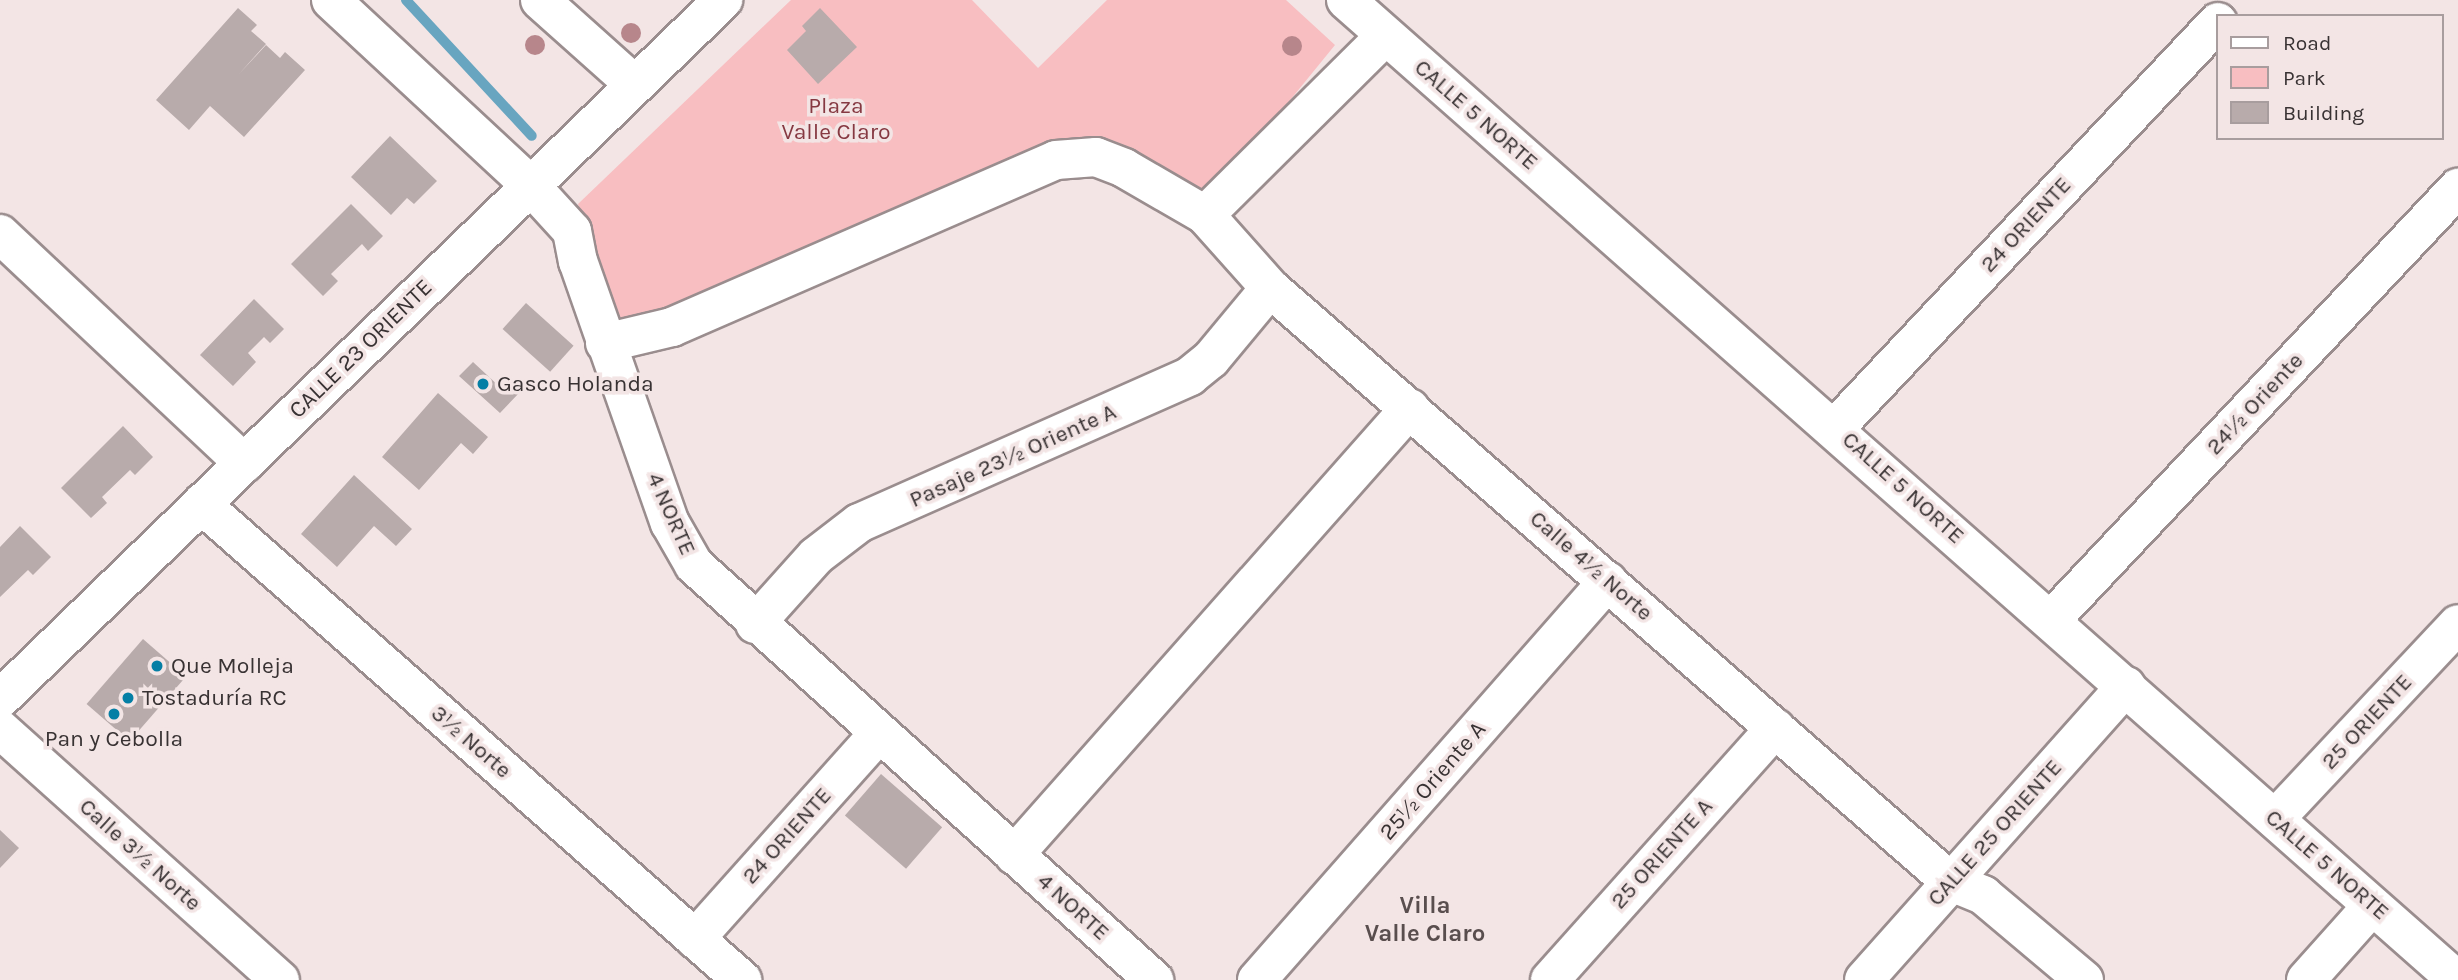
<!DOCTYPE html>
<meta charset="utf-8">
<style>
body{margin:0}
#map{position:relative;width:2458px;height:980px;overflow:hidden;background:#f3e5e5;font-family:Karla,sans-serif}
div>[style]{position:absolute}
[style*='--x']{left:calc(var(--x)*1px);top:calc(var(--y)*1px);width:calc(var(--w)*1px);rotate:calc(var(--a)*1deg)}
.green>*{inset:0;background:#f8bec1}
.stream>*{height:10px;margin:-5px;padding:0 5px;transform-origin:5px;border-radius:5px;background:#68a5c0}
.building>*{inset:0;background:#b8abab;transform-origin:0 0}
.roads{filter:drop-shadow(2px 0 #9a8d8e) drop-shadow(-2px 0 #9a8d8e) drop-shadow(0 2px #9a8d8e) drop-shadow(0 -2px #9a8d8e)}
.minor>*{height:38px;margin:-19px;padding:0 19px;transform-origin:19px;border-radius:19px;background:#fff}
.trees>*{width:20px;height:20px;margin:-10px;border-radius:50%;background:#b7868b}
.dots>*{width:19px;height:19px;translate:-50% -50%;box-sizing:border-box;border:4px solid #f3e5e5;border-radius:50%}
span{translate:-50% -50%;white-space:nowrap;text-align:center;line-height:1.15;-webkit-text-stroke:7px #f3e5e5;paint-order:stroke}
.park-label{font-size:23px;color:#863942}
.street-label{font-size:23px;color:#383233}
.poi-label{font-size:23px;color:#383233}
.left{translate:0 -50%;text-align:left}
.neighbourhood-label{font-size:24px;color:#594e4e;font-weight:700}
.legend{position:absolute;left:2216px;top:14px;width:228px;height:126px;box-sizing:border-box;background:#f3e5e5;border:2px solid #a89d9e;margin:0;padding:9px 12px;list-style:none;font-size:21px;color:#383233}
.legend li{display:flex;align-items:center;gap:14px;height:35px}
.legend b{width:35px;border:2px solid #a89d9e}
</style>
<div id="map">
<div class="green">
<div style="clip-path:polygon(791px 0,972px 0,1038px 68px,1107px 0,1286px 0,1335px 45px,1199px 212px,1095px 152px,624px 329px,578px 204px)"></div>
</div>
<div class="stream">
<div style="--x:406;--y:0;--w:185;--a:47.2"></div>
</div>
<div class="building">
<div style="clip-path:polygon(238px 8px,257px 25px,251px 31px,266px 44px,239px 74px,266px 45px,280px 58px,285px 52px,305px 70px,244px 137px,210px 106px,189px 130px,156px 100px)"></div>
<div style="clip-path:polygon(820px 8px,857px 47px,818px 84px,787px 50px,806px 31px,802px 26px)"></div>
<div style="clip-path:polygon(390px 136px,437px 181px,414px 204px,407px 198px,391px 215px,351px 177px)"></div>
<div style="clip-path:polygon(351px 204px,383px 236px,368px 251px,362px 244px,331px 274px,338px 281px,323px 296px,291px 264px)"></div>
<div style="clip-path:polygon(254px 299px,284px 329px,270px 343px,264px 337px,248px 353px,256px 362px,233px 386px,200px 355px)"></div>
<div style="left:526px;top:303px;width:64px;height:35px;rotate:42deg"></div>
<div style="clip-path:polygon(473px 362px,501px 388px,508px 381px,520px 392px,500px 413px,459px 376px)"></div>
<div style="clip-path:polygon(438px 393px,488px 437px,473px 454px,461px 443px,419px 490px,382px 457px)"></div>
<div style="clip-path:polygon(123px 426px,153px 457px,135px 475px,130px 470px,102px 497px,107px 503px,91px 518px,61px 488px)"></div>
<div style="clip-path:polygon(354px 475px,412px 529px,396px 546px,374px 526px,337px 567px,301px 534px)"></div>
<div style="clip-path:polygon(20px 526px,51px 557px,33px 575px,28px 570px,0 597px,0 547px)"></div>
<div style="left:143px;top:639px;width:57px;height:86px;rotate:41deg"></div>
<div style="left:881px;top:774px;width:81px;height:55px;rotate:41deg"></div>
<div style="clip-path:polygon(0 830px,19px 848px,0 868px)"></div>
</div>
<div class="roads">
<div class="minor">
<div style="--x:331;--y:0;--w:272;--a:42.9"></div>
<div style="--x:530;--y:185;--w:62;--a:47.6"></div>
<div style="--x:572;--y:231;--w:31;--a:79"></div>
<div style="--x:578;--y:261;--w:278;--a:70.7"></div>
<div style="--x:670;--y:523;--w:48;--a:60.3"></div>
<div style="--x:694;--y:565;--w:620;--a:42.06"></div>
<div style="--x:540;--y:0;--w:127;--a:41.8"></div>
<div style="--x:1346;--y:0;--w:1481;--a:41.42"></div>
<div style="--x:1205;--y:215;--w:254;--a:-44.8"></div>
<div style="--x:0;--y:234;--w:335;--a:43.2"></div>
<div style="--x:605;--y:343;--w:69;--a:-13.4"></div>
<div style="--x:672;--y:327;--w:419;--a:-23.5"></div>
<div style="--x:1056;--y:160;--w:40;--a:-4.3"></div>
<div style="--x:1096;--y:157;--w:30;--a:21"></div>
<div style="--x:1124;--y:168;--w:94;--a:30.1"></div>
<div style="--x:1205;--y:215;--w:98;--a:48.3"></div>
<div style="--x:1270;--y:288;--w:904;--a:41.1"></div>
<div style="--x:1951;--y:882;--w:35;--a:22"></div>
<div style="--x:1983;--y:895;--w:132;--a:40.1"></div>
<div style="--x:1835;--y:428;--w:558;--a:-46.67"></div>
<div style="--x:201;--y:504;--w:721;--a:41.34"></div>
<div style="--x:2051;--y:620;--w:594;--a:-46.71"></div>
<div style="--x:755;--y:624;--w:91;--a:-48.1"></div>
<div style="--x:816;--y:556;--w:54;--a:-37.5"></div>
<div style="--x:859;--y:523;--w:362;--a:-23.9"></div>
<div style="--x:1190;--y:376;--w:27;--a:-39"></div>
<div style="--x:1211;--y:359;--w:92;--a:-50.3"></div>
<div style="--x:0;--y:699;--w:1006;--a:-44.03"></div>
<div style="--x:0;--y:729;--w:376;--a:41.9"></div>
<div style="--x:2275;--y:819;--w:267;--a:-46.8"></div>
<div style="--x:1014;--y:855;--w:597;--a:-48.46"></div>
<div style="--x:695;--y:939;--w:275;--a:-48.2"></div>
<div style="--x:1257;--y:980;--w:531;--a:-48.66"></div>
<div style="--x:1550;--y:980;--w:338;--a:-48.2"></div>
<div style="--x:1864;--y:980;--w:394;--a:-48.3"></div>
<div style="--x:2306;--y:980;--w:99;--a:-48.3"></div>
</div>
</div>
<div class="trees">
<div style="left:631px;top:33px"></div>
<div style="left:535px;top:45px"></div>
<div style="left:1292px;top:46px"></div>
</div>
<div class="dots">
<div style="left:483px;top:384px;background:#057fa5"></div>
<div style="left:157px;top:666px;background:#057fa5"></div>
<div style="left:128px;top:698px;background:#057fa5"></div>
<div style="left:114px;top:714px;background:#057fa5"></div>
</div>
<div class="park-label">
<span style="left:836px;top:119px">Plaza<br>Valle Claro</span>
</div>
<div class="street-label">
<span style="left:1476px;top:115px;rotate:41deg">CALLE 5 NORTE</span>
<span style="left:2026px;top:225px;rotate:-47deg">24 ORIENTE</span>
<span style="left:361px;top:349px;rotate:-44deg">CALLE 23 ORIENTE</span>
<span style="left:2255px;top:404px;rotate:-47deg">24½ Oriente</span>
<span style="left:1013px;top:456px;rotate:-24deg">Pasaje 23½ Oriente A</span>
<span style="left:1903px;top:488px;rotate:42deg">CALLE 5 NORTE</span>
<span style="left:671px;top:514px;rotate:66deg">4 NORTE</span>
<span style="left:1591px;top:566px;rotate:41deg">Calle 4½ Norte</span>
<span style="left:2367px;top:722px;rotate:-47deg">25 ORIENTE</span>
<span style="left:471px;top:742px;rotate:41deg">3½ Norte</span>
<span style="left:1433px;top:781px;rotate:-49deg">25½ Oriente A</span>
<span style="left:1995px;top:833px;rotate:-48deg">CALLE 25 ORIENTE</span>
<span style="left:787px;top:836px;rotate:-48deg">24 ORIENTE</span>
<span style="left:1662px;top:854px;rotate:-48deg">25 ORIENTE A</span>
<span style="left:140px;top:855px;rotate:42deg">Calle 3½ Norte</span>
<span style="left:2327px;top:865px;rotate:41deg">CALLE 5 NORTE</span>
<span style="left:1073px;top:907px;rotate:42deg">4 NORTE</span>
</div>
<div class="poi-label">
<span class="left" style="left:497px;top:384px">Gasco Holanda</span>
<span class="left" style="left:171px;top:666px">Que Molleja</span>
<span class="left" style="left:142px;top:698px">Tostaduría RC</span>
<span style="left:114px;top:739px">Pan y Cebolla</span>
</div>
<div class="neighbourhood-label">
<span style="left:1425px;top:920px">Villa<br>Valle Claro</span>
</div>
<ul class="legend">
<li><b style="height:9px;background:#fff"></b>Road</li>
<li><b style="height:19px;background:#f8bec1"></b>Park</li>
<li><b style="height:19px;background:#b8abab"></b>Building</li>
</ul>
</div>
